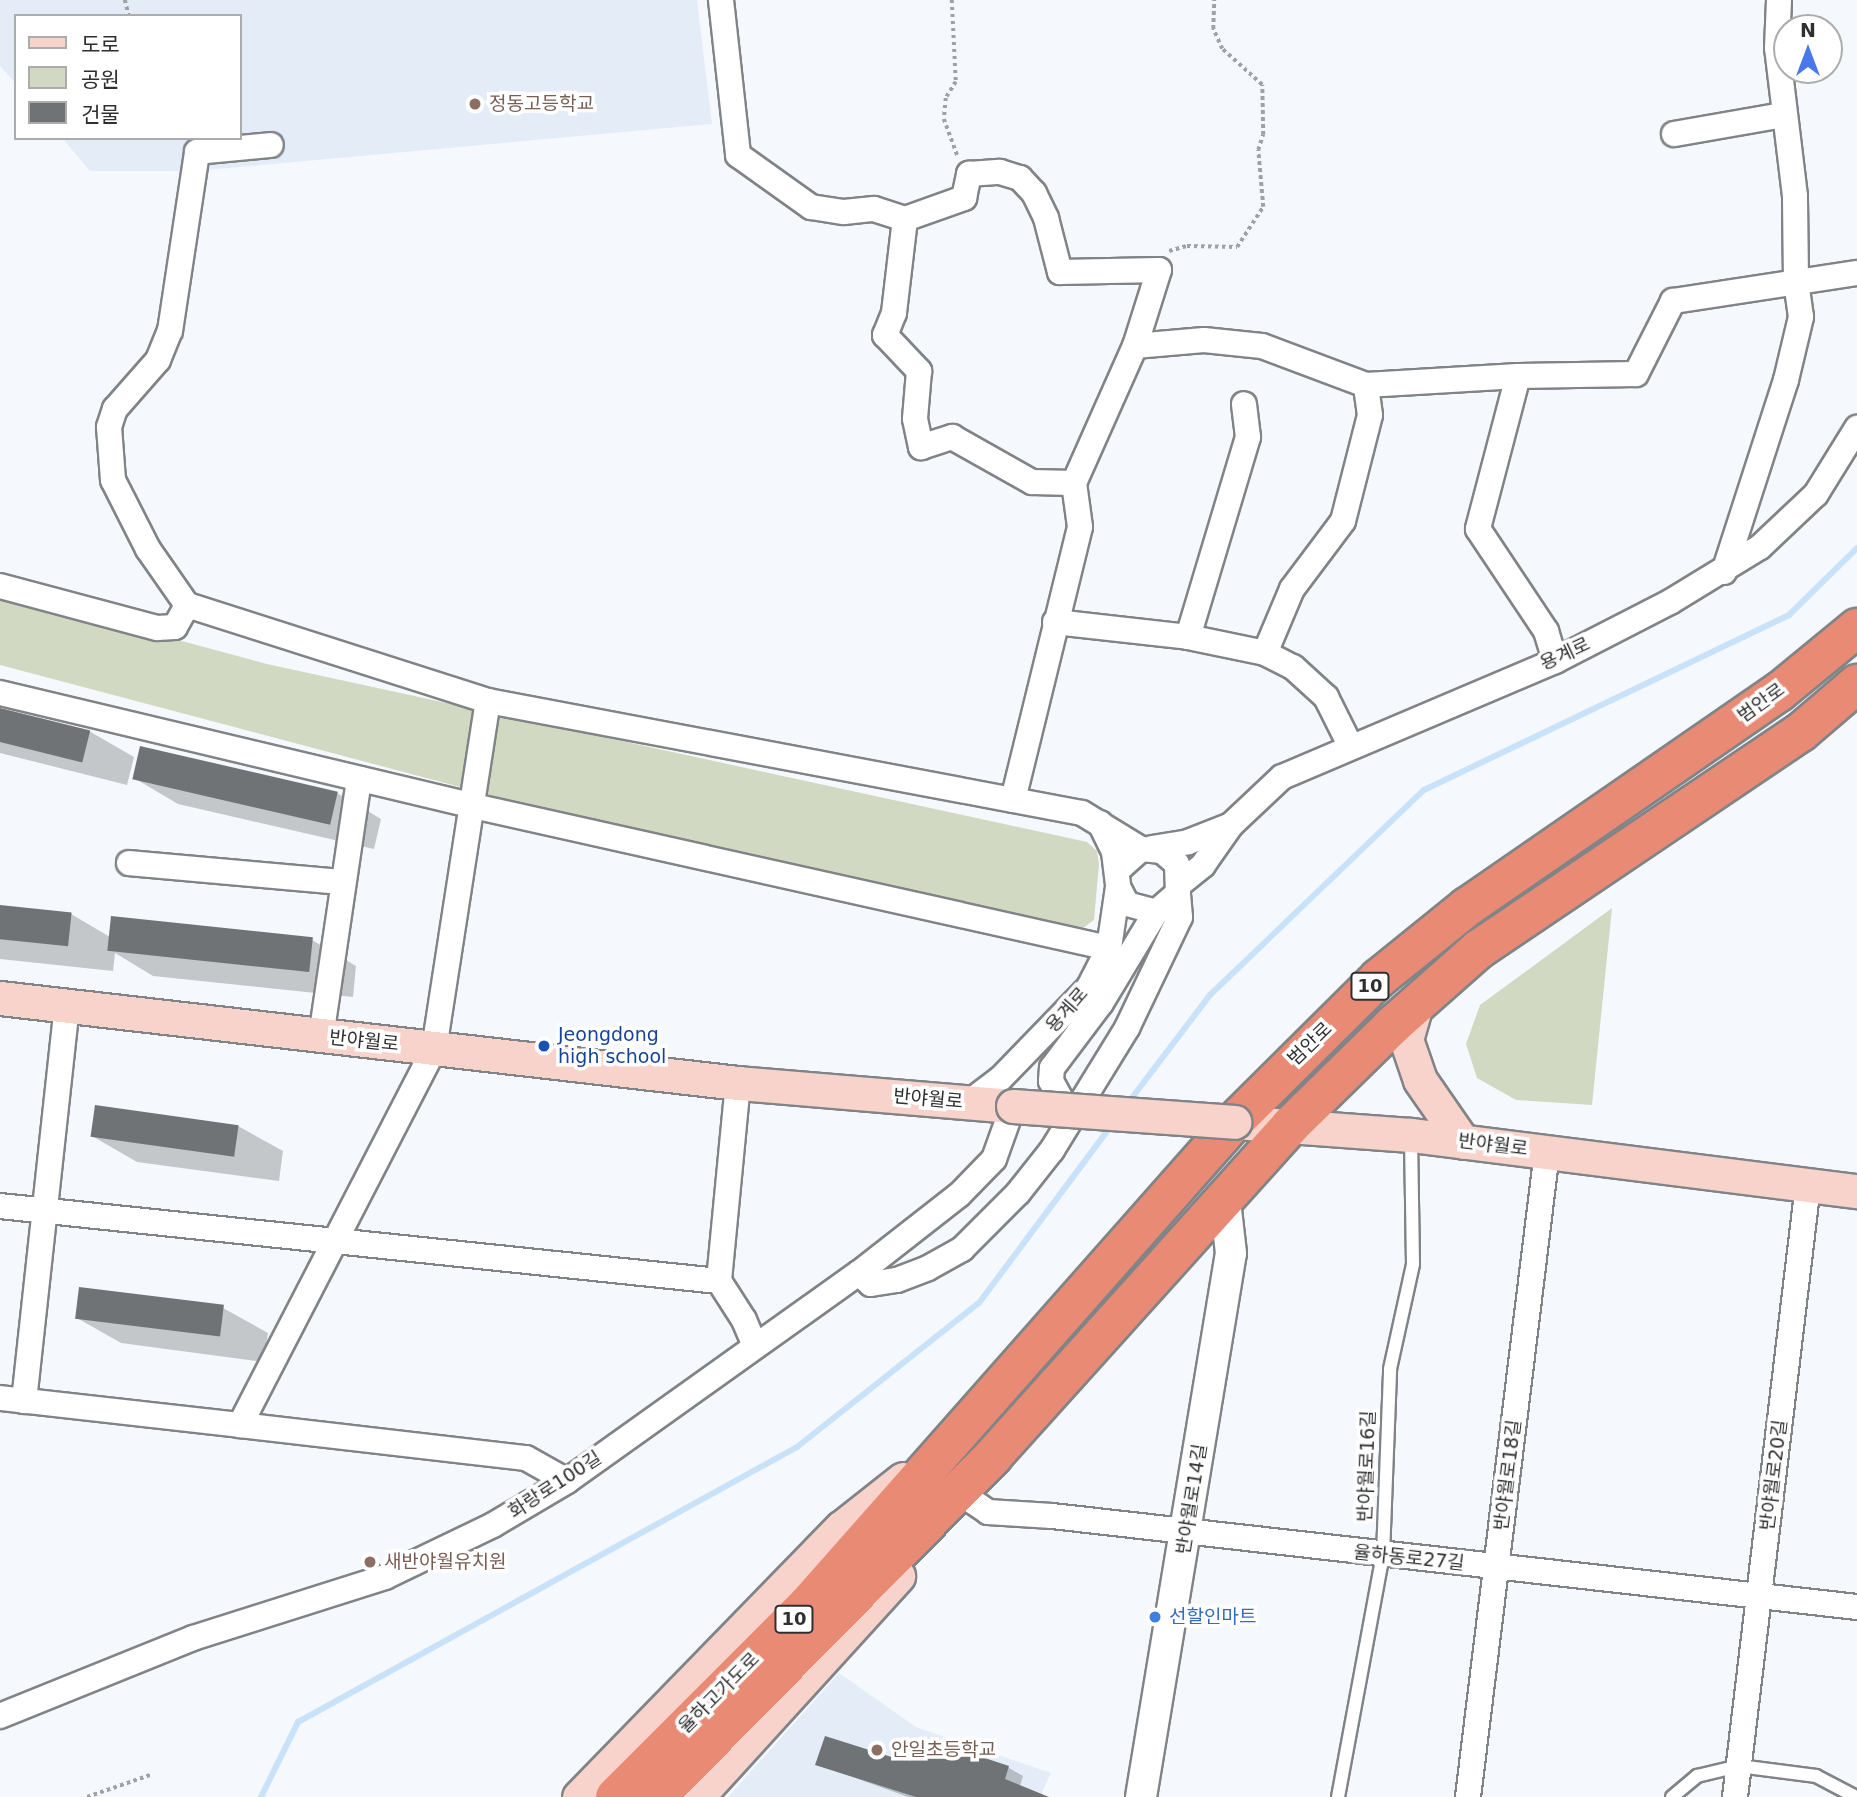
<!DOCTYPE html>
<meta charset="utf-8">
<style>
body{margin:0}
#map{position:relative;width:1857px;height:1797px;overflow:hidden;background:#f5f9fd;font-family:"DejaVu Sans","Noto Sans KR",sans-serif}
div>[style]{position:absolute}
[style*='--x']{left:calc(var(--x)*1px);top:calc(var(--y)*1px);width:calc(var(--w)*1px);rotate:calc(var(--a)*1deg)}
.built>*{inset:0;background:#e4edf7}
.green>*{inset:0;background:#d2d9c2}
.shadow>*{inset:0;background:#0003}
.stream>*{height:6px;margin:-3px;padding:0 3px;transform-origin:3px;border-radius:3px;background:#c7e2f9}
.building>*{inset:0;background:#707376;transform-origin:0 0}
.path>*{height:3.5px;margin-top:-1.75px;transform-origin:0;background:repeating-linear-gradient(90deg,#9fa2a5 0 3.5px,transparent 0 7px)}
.roads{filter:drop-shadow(2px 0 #818487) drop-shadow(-2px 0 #818487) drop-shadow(0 2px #818487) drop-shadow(0 -2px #818487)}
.service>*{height:12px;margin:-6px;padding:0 6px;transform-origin:6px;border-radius:6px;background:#fff}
.minor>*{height:24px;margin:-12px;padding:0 12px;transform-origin:12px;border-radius:12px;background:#fff}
.tertiary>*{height:30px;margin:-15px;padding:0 15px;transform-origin:15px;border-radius:15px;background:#fff}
.secondary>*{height:33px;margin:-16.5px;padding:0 16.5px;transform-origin:16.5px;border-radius:16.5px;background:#f7d3cb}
.trunk>*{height:38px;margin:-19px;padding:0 19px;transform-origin:19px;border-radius:19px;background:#e88a74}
.bridges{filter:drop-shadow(2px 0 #818487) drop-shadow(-2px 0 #818487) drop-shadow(0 2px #818487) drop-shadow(0 -2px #818487)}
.secondary-bridge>*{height:33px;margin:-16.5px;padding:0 16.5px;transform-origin:16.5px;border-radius:16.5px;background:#f7d3cb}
.dots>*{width:19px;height:19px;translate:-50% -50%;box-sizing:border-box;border:4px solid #fff;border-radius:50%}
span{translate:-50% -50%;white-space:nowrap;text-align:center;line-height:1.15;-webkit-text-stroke:7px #fff;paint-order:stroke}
.shield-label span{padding:2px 5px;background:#fff;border:2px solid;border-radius:5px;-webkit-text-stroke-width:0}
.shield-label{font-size:18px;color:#2e2f30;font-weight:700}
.education-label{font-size:19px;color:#785e54}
.left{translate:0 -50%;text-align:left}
.street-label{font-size:19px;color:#2e2f30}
.transit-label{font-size:19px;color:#164399}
.shop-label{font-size:19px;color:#366cbe}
.legend{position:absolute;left:14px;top:14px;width:228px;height:126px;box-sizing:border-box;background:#fff;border:2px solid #abacac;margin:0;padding:9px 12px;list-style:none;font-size:21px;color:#2e2f30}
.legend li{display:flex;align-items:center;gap:14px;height:35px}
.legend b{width:35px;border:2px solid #abacac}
.north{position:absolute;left:1773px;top:14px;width:70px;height:70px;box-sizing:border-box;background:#fff;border:2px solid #abacac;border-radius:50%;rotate:0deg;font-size:19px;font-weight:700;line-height:28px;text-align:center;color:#2e2f30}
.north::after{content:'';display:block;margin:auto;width:24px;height:32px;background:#4978ea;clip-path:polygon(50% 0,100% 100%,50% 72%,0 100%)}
</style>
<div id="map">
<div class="built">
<div style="clip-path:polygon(0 0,697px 0,712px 124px,197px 171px,90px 171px,62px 138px,240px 138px,240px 16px,16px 16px,16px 84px,0 66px)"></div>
<div style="clip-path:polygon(839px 1673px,916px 1727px,1051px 1773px,1040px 1797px,728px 1797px)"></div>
</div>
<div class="green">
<div style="clip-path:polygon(0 592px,267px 664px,1087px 842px,1097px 851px,1099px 864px,1094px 920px,1079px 931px,517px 802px,0 665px)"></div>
<div style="clip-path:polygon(1612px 908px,1592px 1105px,1516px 1100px,1477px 1078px,1466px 1044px,1480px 1005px)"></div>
</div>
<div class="shadow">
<div style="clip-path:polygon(0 710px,89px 731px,134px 757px,127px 785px,0 753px)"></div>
<div style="clip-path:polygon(134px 778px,337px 793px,381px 819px,374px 849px,178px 804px)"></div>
<div style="clip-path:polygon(0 907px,71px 914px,110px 937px,312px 940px,356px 966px,353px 997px,153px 976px,115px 953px,113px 971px,0 959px)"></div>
<div style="clip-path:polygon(238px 1126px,283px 1151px,279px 1181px,137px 1162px,92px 1136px)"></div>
<div style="clip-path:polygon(223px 1308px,268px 1333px,264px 1362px,121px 1343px,77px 1318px)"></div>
<div style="clip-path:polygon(937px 1744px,1009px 1768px,1023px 1776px,1020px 1786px,1036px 1797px,908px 1797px,817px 1764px,902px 1763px,934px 1754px)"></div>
</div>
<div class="stream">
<div style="--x:1128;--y:1103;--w:136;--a:-52.8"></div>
<div style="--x:1210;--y:995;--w:296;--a:-43.8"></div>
<div style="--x:1424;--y:790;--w:405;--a:-25.6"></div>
<div style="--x:1789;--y:615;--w:95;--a:-44.6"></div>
<div style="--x:261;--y:1797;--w:84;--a:-63.7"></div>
<div style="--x:298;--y:1722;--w:570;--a:-28.86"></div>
<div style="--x:797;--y:1447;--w:232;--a:-38.4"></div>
<div style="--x:979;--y:1303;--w:224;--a:-53.3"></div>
</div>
<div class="building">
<div style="left:0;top:708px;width:93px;height:33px;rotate:14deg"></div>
<div style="left:140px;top:746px;width:203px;height:34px;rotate:13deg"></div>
<div style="left:0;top:905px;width:72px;height:34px;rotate:6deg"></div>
<div style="left:111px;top:916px;width:203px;height:35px;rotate:6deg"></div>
<div style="left:95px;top:1105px;width:145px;height:32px;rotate:8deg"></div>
<div style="left:79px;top:1287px;width:146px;height:32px;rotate:7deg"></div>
<div style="clip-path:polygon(825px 1736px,901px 1760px,907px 1743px,933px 1751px,936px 1742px,1009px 1766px,1005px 1779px,1049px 1797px,916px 1797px,815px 1765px)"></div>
</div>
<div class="path">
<div style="--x:125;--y:0;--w:16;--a:76"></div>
<div style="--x:952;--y:0;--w:82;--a:87.2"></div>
<div style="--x:956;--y:82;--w:19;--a:122"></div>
<div style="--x:946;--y:98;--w:21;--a:95"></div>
<div style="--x:944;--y:119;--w:40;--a:69.8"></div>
<div style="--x:1169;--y:251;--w:19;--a:-16"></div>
<div style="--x:1187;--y:246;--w:50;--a:1.1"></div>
<div style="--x:1237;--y:247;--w:48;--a:-57"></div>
<div style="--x:1263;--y:207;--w:57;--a:-95"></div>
<div style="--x:1258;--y:150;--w:16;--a:-72"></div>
<div style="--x:1263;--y:135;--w:50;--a:-91.1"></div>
<div style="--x:1262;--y:85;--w:54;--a:-138"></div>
<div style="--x:1222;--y:49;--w:22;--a:-114"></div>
<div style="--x:1213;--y:29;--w:29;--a:-88"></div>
<div style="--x:87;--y:1797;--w:67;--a:-19.2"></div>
</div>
<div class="roads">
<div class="service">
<div style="--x:1338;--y:1797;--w:246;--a:-79.5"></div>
<div style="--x:1383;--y:1555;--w:186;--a:-87.8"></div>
<div style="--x:1390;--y:1369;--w:107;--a:-77.6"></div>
<div style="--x:1413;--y:1264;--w:128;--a:-90.9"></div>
<div style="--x:1672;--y:1797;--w:33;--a:-40"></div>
<div style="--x:1697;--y:1776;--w:43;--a:-13.4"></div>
<div style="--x:1739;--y:1766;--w:78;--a:7.4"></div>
<div style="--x:1816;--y:1776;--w:45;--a:27.7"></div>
</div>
<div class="minor">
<div style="--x:721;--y:0;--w:156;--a:83.7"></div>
<div style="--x:738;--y:155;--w:90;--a:35.5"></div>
<div style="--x:811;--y:207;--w:33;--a:9"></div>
<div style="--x:844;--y:212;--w:30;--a:-6"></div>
<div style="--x:874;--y:209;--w:33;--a:18"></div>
<div style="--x:905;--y:219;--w:63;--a:-19.6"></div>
<div style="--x:964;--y:198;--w:25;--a:-78"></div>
<div style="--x:969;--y:174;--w:31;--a:-4"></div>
<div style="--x:1000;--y:172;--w:21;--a:17"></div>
<div style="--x:1020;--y:178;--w:21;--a:47"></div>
<div style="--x:1034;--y:193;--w:28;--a:64"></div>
<div style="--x:1046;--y:218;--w:56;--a:75.5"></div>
<div style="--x:1060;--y:272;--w:99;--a:-1.2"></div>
<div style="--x:1159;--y:270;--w:80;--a:107.5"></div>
<div style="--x:1135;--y:346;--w:150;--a:114"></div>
<div style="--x:1074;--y:483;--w:44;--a:82.2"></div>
<div style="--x:1080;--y:527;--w:281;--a:103.8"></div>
<div style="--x:1013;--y:800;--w:70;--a:10.7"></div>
<div style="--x:1082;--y:813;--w:69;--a:31.4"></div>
<div style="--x:1674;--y:134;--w:111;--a:-9.9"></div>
<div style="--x:905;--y:219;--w:95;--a:96.7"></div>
<div style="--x:894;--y:313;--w:24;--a:112"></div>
<div style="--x:885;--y:335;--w:50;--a:46.6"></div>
<div style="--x:919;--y:371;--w:48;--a:94.8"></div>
<div style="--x:915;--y:419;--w:29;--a:78"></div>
<div style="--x:921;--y:447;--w:33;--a:-18"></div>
<div style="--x:952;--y:437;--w:92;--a:29.4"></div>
<div style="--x:1032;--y:482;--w:42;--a:1.4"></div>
<div style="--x:1135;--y:346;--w:69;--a:-5"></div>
<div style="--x:1204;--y:340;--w:58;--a:5.9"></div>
<div style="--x:1262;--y:346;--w:111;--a:20.6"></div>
<div style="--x:1518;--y:376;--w:158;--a:104.7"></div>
<div style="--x:1478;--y:529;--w:123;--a:56.3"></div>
<div style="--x:1546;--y:631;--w:31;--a:73"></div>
<div style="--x:1724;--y:572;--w:202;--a:-72.1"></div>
<div style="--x:1786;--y:380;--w:65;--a:-76.6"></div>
<div style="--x:1801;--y:317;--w:36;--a:-98"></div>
<div style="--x:1796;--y:281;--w:85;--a:-90.7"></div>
<div style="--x:1795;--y:196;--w:149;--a:-96.9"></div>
<div style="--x:1777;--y:48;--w:48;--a:-87.6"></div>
<div style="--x:0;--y:586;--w:163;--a:15"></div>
<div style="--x:157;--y:628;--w:18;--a:-3"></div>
<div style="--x:175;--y:627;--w:25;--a:-61"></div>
<div style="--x:1055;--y:622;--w:134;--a:6.4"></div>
<div style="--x:1188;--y:637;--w:79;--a:11.7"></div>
<div style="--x:1265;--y:653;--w:31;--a:27"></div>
<div style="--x:1293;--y:667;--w:45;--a:42.3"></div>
<div style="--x:1326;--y:697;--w:54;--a:63.4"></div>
<div style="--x:1188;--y:637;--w:209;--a:-73.3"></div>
<div style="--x:1248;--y:437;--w:33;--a:-97"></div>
<div style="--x:1265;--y:653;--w:69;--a:-67.1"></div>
<div style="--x:1292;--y:589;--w:85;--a:-53.1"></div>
<div style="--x:1343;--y:521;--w:109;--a:-75.7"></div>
<div style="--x:1370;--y:415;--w:30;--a:-98"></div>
<div style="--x:1366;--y:385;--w:152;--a:-3.4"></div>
<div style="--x:1518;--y:376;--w:118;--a:-1"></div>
<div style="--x:1636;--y:374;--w:82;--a:-63.1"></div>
<div style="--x:1673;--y:301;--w:186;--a:-8.7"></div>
<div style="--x:0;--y:693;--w:482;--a:13.4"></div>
<div style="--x:469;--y:805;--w:656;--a:12.6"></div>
<div style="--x:488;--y:701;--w:534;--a:10.68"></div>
<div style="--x:1100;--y:823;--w:32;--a:64"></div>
<div style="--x:1114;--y:852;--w:35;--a:83"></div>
<div style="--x:1118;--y:887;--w:19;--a:62"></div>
<div style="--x:1127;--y:904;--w:30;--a:15"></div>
<div style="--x:1156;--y:912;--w:29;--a:-41"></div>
<div style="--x:1178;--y:893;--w:29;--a:-92"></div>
<div style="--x:1177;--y:864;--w:20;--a:-139"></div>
<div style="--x:1162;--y:851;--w:21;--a:-175"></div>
<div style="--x:1141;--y:849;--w:30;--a:138"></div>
<div style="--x:1152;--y:848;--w:36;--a:-9"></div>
<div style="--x:1188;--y:842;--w:46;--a:-21.6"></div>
<div style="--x:129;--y:863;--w:215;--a:5.1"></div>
<div style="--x:1181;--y:883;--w:28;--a:-39"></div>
<div style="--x:1203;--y:865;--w:49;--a:-55"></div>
<div style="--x:1231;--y:825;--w:70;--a:-43.3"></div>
<div style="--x:1282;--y:777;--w:297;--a:-23"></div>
<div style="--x:1555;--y:661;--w:129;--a:-27.2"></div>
<div style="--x:1670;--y:602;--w:105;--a:-31.4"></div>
<div style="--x:1760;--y:547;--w:77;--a:-43.4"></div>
<div style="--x:1816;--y:494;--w:78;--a:-58.2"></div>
<div style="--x:321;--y:1037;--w:261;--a:-81.6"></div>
<div style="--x:738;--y:1083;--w:199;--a:95.5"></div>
<div style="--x:719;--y:1281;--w:46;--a:57.3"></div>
<div style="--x:744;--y:1320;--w:28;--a:67"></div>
<div style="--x:968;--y:1103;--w:40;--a:-37"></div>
<div style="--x:1000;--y:1079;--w:128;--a:-45.9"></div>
<div style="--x:1089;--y:987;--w:44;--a:-62.9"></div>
<div style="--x:1109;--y:948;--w:62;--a:-81.6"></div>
<div style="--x:1067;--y:1110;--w:33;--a:-119"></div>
<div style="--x:1051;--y:1081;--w:13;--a:-86"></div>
<div style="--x:1052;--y:1068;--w:81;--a:-53"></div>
<div style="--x:1101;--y:1003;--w:106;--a:-58.9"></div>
<div style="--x:0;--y:1206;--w:723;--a:5.96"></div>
<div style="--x:859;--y:1273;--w:16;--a:43"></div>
<div style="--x:871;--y:1284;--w:26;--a:-9"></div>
<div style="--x:897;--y:1280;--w:33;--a:-21"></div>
<div style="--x:928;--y:1268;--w:39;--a:-29"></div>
<div style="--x:962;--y:1249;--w:79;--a:-45"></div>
<div style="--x:1018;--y:1193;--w:55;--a:-51.7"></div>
<div style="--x:1052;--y:1150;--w:143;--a:-58.4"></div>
<div style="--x:1127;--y:1028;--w:123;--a:-64.5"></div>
<div style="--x:1180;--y:917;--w:24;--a:-95"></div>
<div style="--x:0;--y:1398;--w:242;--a:6.4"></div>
<div style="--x:240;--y:1425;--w:423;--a:-62.7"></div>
<div style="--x:434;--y:1049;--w:352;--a:-81.2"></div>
<div style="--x:488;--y:701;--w:316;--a:-162.3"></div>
<div style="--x:187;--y:605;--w:68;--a:-124.9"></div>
<div style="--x:148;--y:549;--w:77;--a:-116.9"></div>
<div style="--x:113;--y:480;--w:53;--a:-94.3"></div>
<div style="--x:109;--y:427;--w:19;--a:-72"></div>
<div style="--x:115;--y:409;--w:65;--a:-48.7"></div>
<div style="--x:158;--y:360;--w:31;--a:-68"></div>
<div style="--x:170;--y:331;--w:181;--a:-81.4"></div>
<div style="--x:197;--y:152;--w:74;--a:-5.4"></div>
<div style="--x:24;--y:1401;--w:399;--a:-83.8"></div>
<div style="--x:240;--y:1425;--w:288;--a:6.6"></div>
<div style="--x:526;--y:1458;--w:47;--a:29.3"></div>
<div style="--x:966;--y:1497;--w:27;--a:34"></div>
<div style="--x:988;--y:1512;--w:64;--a:3.6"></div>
<div style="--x:1052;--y:1516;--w:810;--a:6.45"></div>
<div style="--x:0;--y:1716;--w:208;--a:-22"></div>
<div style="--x:193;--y:1638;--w:201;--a:-17.6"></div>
<div style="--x:385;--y:1577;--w:120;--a:-25.7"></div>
<div style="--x:493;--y:1525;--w:86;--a:-30.7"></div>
<div style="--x:567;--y:1481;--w:359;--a:-35.5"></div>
<div style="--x:859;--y:1273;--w:127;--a:-38"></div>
<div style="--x:959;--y:1195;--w:50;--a:-45.8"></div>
<div style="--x:994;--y:1159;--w:56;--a:-70.3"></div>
<div style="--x:1468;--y:1797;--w:650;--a:-83.02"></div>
<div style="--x:1735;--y:1797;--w:616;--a:-83.2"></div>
</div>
<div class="tertiary">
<div style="--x:1141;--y:1797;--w:551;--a:-80.61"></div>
<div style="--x:1231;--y:1253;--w:52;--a:-96.6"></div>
</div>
<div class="secondary">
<div style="--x:0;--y:998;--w:743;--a:6.57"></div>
<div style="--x:738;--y:1083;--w:276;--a:4.8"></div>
<div style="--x:1416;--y:1005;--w:35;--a:106"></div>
<div style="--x:1406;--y:1039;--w:43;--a:71.1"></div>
<div style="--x:1420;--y:1080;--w:75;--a:55.3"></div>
<div style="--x:1234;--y:1122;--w:177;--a:4.2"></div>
<div style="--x:1411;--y:1135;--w:450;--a:7.2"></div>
<div style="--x:579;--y:1797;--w:376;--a:-45.8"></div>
<div style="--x:841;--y:1528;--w:79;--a:-38.3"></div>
<div style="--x:697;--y:1797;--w:299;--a:-47.7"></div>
</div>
<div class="trunk">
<div style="--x:615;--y:1797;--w:272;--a:-45"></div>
<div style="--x:807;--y:1605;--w:645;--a:-48.52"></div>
<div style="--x:1234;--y:1122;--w:204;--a:-44.8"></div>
<div style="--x:1379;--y:978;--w:113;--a:-38.9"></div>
<div style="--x:1467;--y:907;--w:379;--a:-34.6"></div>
<div style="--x:1779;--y:692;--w:101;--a:-39.4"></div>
<div style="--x:657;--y:1797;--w:479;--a:-45.4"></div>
<div style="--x:993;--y:1456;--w:445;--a:-48"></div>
<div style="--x:1291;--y:1125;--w:143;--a:-44.4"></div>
<div style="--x:1393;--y:1025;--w:115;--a:-41.5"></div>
<div style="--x:1479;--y:949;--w:388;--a:-34"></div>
<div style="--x:1801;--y:732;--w:74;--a:-40.6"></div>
</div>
</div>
<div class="bridges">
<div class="secondary-bridge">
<div style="--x:1013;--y:1106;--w:222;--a:4.1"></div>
</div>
</div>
<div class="dots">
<div style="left:475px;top:104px;background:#8d6e63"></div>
<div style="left:544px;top:1046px;background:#1a4fb4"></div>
<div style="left:370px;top:1562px;background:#8d6e63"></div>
<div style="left:1155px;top:1617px;background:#3f7fe0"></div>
<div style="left:877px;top:1750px;background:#8d6e63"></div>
</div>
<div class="shield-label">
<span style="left:1370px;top:986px">10</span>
<span style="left:794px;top:1619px">10</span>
</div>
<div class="education-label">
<span class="left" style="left:489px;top:104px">정동고등학교</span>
<span class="left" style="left:384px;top:1562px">새반야월유치원</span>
<span class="left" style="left:891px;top:1750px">안일초등학교</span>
</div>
<div class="street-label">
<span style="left:1565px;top:654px;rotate:-25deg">용계로</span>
<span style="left:1761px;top:703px;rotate:-36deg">범안로</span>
<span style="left:1067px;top:1010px;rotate:-49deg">용계로</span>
<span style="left:364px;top:1041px;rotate:6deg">반야월로</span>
<span style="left:1310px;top:1044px;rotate:-44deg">범안로</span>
<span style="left:928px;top:1099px;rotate:5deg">반야월로</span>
<span style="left:1493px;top:1145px;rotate:7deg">반야월로</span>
<span style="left:1367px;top:1466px;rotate:-88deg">반야월로16길</span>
<span style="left:1508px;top:1475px;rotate:-83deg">반야월로18길</span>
<span style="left:1774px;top:1475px;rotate:-83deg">반야월로20길</span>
<span style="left:555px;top:1485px;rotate:-33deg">화랑로100길</span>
<span style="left:1192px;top:1499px;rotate:-81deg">반야월로14길</span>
<span style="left:1409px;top:1558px;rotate:6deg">율하동로27길</span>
<span style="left:719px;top:1693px;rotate:-45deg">율하고가도로</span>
</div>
<div class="transit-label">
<span class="left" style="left:558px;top:1046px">Jeongdong<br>high school</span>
</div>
<div class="shop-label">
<span class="left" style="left:1169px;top:1617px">선할인마트</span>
</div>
<ul class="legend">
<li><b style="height:9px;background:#f7d3cb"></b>도로</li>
<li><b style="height:19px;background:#d2d9c2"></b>공원</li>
<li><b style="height:19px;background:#707376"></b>건물</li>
</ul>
<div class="north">N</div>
</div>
